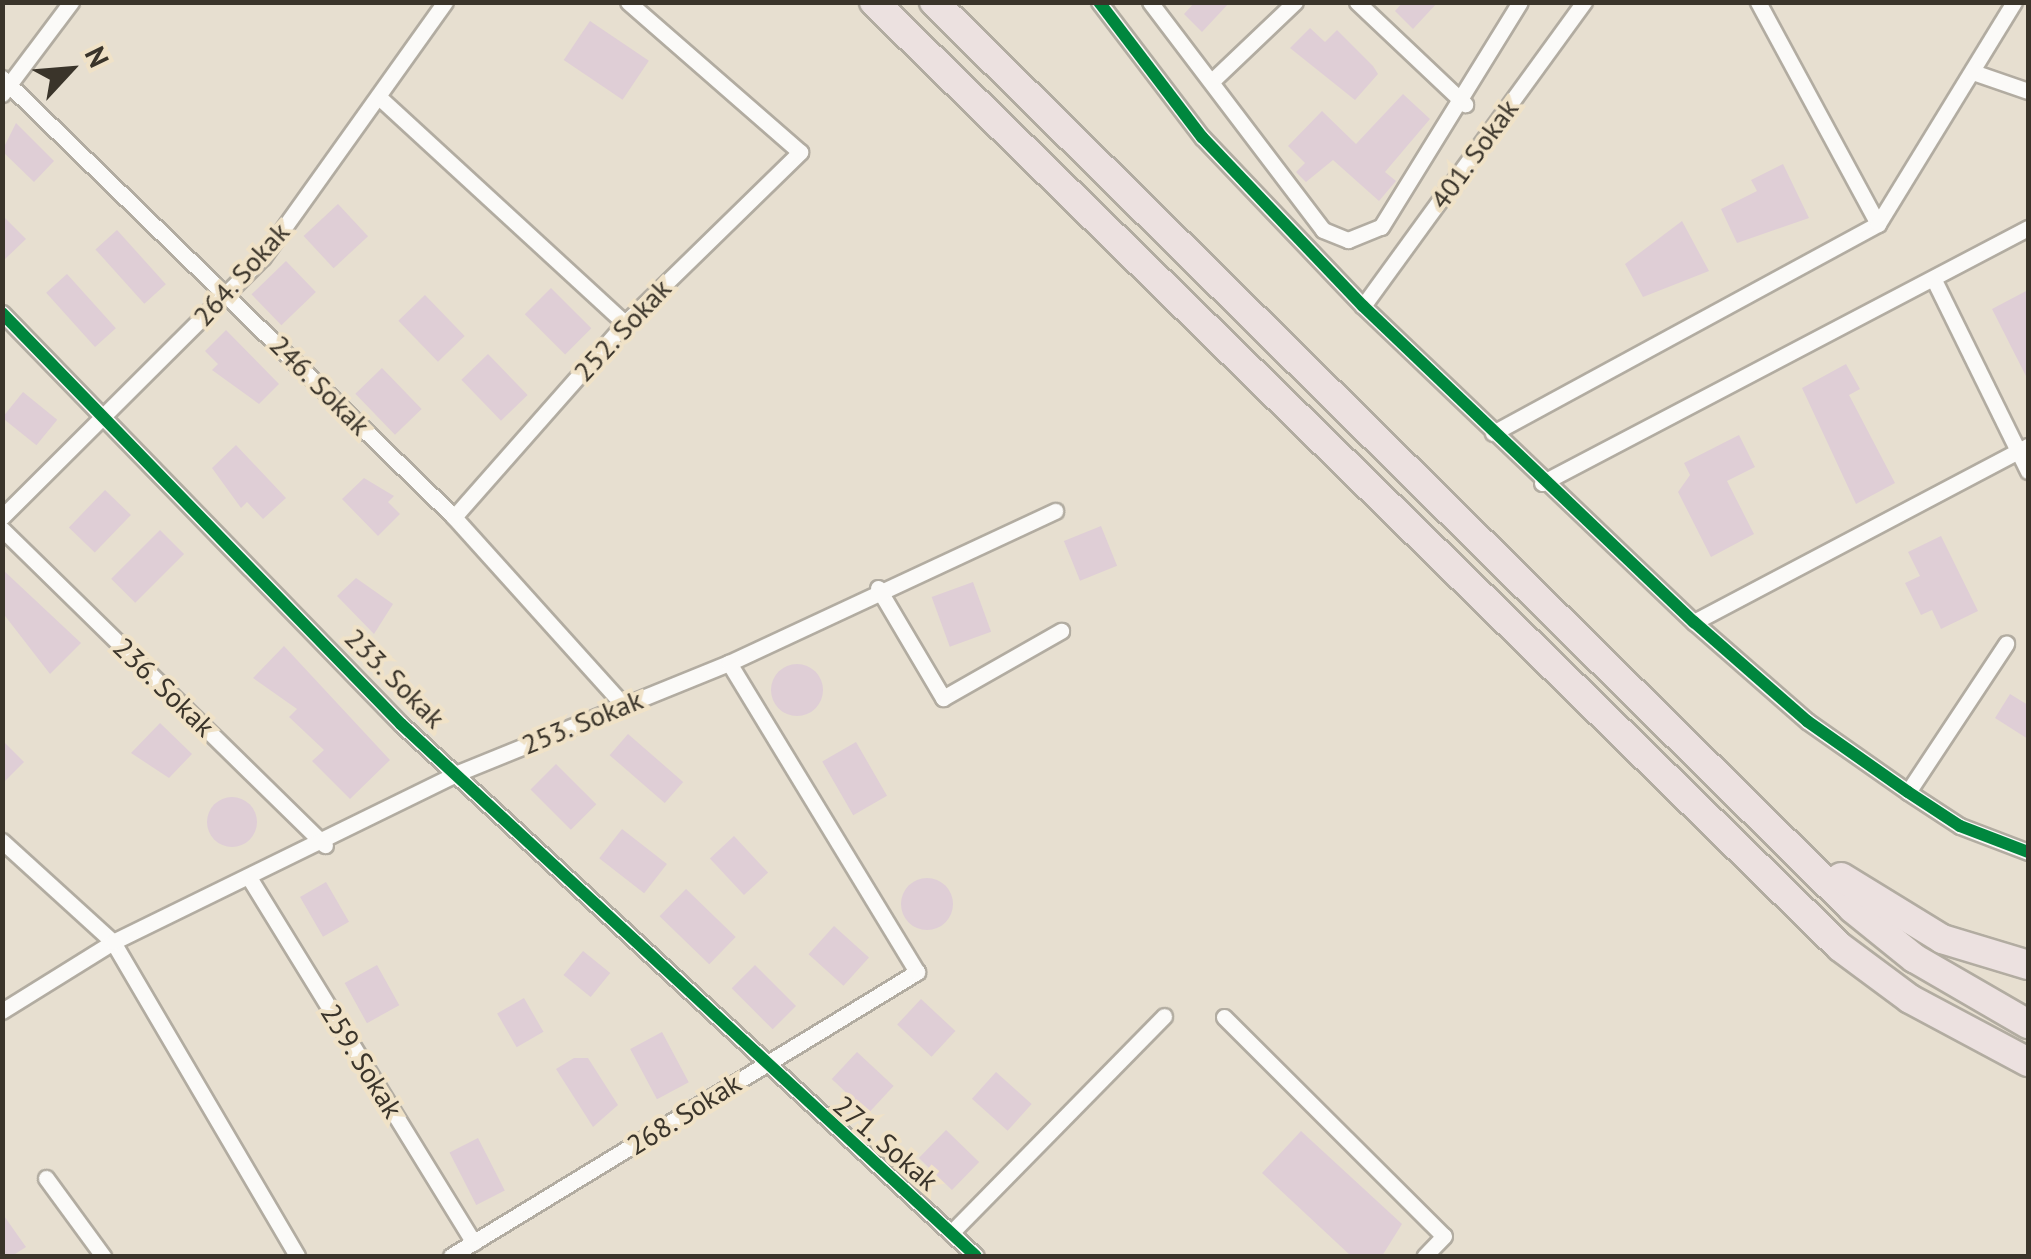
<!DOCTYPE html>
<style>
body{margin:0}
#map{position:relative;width:2031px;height:1259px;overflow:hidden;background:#e7dfd0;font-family:"PT Sans",sans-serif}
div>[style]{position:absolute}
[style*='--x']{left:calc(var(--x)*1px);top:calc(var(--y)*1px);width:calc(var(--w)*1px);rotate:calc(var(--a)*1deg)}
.building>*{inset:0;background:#dfced6;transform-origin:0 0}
.round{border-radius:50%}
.roads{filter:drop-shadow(2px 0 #b2aca1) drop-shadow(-2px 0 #b2aca1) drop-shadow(0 2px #b2aca1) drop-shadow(0 -2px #b2aca1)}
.street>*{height:15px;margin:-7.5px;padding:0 7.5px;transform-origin:7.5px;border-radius:7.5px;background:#fbfaf8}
.highway>*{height:28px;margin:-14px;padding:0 14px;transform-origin:14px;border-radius:14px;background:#ece1e0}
.cycleway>*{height:12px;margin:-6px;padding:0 6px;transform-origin:6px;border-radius:6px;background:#00873e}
span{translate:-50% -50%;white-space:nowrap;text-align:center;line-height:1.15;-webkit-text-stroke:8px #f0e2c7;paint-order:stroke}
.street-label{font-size:28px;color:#3a342a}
.frame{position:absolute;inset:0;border:5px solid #3a342a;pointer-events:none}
.north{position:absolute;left:20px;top:20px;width:100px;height:100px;-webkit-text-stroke:8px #f0e2c7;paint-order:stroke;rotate:64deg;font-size:28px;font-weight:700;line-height:40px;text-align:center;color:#3a342a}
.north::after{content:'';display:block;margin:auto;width:35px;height:45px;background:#3a342a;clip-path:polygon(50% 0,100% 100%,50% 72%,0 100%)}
</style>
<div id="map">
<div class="building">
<div style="clip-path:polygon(1195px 2px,1230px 2px,1202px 32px,1184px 14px)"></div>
<div style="clip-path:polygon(1403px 2px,1438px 2px,1413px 29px,1395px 11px)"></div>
<div style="left:590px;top:21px;width:71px;height:47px;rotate:34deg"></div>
<div style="clip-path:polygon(1310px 28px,1325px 42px,1337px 30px,1373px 66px,1378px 74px,1355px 100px,1290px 48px)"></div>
<div style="clip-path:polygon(1403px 94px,1430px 119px,1385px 172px,1396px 181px,1379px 201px,1333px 160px,1306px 182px,1296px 172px,1305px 163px,1288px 146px,1322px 111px,1356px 144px)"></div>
<div style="clip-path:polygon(16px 123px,54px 161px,34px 182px,2px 151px)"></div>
<div style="clip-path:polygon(1783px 164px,1809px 218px,1737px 243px,1721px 209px,1757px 191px,1751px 180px)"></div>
<div style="left:338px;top:204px;width:44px;height:47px;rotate:47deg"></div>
<div style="clip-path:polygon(2px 215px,26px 239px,2px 262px)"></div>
<div style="clip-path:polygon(1682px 221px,1709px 271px,1643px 297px,1625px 264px)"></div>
<div style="left:117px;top:230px;width:73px;height:29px;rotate:48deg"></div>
<div style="left:286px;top:261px;width:43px;height:48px;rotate:46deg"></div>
<div style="left:67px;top:274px;width:73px;height:28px;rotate:48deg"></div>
<div style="left:551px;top:288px;width:57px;height:37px;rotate:45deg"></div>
<div style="clip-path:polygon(2028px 290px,2028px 380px,1992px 309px)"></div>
<div style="left:425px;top:295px;width:57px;height:37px;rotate:46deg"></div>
<div style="clip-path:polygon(226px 330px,279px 384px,259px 404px,212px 370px,218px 364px,205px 351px)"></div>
<div style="left:488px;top:354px;width:57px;height:37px;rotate:46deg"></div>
<div style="clip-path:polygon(1846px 364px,1860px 389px,1849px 395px,1895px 483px,1856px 504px,1802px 388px)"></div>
<div style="left:382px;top:368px;width:57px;height:37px;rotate:46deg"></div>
<div style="left:23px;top:392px;width:44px;height:33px;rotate:39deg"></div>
<div style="clip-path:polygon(1739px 435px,1755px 467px,1727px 481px,1754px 534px,1711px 557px,1678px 492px,1690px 475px,1684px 463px)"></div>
<div style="clip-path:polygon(236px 445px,286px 498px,263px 519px,247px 502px,241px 508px,212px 468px)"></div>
<div style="clip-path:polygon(364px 478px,394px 496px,388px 502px,400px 514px,378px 536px,342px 499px)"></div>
<div style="left:105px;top:490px;width:36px;height:52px;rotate:44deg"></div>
<div style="left:1101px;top:526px;width:43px;height:40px;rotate:68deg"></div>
<div style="left:160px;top:530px;width:34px;height:69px;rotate:45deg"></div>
<div style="clip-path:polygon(1941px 536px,1978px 611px,1941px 629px,1932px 610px,1921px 615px,1905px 583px,1920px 576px,1908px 552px)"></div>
<div style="clip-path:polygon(2px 569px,81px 643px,50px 674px,2px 612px)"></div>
<div style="clip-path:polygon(356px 578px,393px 604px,374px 634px,337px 596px)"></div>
<div style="left:973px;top:582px;width:53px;height:44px;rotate:70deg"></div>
<div style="clip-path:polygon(284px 646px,390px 760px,350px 799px,312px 761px,324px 750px,289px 717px,297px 709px,253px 678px)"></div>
<div class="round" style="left:771px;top:664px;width:52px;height:52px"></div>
<div style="clip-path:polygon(2010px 694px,2028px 705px,2028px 739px,1995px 718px)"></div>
<div style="clip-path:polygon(160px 723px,192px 754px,169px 778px,131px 753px)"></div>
<div style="left:628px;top:734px;width:73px;height:28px;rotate:41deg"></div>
<div style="clip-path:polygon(2px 740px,24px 762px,2px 784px)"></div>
<div style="left:856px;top:742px;width:62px;height:39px;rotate:60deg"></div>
<div style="left:556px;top:764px;width:57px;height:36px;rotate:45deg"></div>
<div class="round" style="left:207px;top:797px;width:50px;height:50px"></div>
<div style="left:622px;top:829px;width:57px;height:37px;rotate:38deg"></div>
<div style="left:734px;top:836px;width:50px;height:33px;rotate:47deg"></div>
<div class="round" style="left:901px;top:878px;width:52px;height:52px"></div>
<div style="left:326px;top:882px;width:46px;height:30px;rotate:60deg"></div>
<div style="left:686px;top:889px;width:69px;height:38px;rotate:44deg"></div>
<div style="left:834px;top:926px;width:47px;height:38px;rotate:42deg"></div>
<div style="left:583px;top:951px;width:35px;height:31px;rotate:39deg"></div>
<div style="left:377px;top:965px;width:46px;height:37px;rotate:61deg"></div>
<div style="left:755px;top:965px;width:58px;height:33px;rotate:45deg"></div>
<div style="left:524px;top:998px;width:39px;height:31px;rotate:60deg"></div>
<div style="left:921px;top:999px;width:47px;height:35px;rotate:43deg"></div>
<div style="left:662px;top:1032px;width:57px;height:36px;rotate:62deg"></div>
<div style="left:857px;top:1052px;width:50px;height:37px;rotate:43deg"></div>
<div style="clip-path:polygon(574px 1058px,588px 1058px,618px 1105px,593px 1127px,556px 1069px)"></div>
<div style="left:996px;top:1072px;width:48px;height:36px;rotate:42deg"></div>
<div style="left:946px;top:1130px;width:46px;height:39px;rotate:44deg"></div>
<div style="clip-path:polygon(1301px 1131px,1402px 1224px,1382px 1256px,1351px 1256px,1262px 1173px)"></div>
<div style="left:478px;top:1138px;width:59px;height:32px;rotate:63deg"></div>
<div style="clip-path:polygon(2px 1213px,26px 1247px,12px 1256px,2px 1256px)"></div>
</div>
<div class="roads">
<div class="street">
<div style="--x:1099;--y:2;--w:170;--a:52.7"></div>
<div style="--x:1202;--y:137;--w:233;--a:46.4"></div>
<div style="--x:1363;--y:306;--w:458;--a:43.7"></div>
<div style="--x:1694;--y:622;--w:150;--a:41.2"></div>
<div style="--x:1807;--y:721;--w:123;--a:35.1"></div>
<div style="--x:1908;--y:792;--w:62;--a:33.2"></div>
<div style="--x:1960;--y:826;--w:73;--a:20.9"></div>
<div style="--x:1150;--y:2;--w:286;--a:52.8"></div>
<div style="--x:1323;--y:230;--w:27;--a:22"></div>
<div style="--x:1348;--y:240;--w:35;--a:-22"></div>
<div style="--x:1381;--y:227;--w:264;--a:-58.3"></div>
<div style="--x:1357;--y:2;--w:149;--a:43.4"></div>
<div style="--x:1758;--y:2;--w:252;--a:61.6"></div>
<div style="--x:1973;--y:72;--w:58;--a:19.1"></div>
<div style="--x:2;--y:78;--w:630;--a:44.16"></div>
<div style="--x:454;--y:517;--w:253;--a:48"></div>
<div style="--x:1213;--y:80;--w:113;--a:-43.6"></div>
<div style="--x:2;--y:94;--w:115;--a:-53.1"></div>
<div style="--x:380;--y:98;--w:333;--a:42.6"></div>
<div style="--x:1934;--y:280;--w:213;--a:63.8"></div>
<div style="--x:1363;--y:306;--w:376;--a:-54"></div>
<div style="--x:2;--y:313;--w:573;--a:45.85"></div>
<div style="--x:401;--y:724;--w:783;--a:42.78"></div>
<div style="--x:1493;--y:433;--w:438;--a:-28.5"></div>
<div style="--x:1878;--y:224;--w:260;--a:-58.5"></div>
<div style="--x:1542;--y:483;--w:549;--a:-27.69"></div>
<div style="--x:2;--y:517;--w:368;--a:-44.9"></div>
<div style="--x:263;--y:257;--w:313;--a:-54.5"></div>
<div style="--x:454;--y:517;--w:259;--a:-48.6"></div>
<div style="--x:625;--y:323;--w:245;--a:-44.3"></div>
<div style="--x:800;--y:152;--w:228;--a:-138.9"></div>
<div style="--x:2;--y:529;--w:452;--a:44.4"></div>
<div style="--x:878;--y:588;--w:128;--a:59.4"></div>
<div style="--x:943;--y:698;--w:136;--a:-29.6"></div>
<div style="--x:1694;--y:622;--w:378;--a:-27.8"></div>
<div style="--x:1908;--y:792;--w:178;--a:-56.5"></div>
<div style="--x:2;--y:841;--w:150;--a:42.3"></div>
<div style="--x:113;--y:942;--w:364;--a:59.6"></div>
<div style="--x:250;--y:879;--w:427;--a:58.4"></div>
<div style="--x:2;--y:1011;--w:131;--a:-31.9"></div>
<div style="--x:113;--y:942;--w:384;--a:-26.1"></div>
<div style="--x:458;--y:773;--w:292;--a:-22.1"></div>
<div style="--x:729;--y:663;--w:360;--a:-25"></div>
<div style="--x:1224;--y:1017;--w:310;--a:44.9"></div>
<div style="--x:1444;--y:1236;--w:28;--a:134"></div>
<div style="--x:46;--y:1178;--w:97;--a:53.8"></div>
<div style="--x:951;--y:1233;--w:304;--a:-45.5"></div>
<div style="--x:451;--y:1256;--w:546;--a:-31.36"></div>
<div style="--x:917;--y:972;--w:362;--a:-121.3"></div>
</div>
<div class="highway">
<div style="--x:874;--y:2;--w:1351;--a:44.37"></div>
<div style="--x:1840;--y:947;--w:87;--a:36.6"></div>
<div style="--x:1910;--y:999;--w:134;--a:28.1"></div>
<div style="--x:934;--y:2;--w:1290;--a:44.62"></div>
<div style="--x:1852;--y:908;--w:80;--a:38.9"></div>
<div style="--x:1914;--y:958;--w:132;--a:30.1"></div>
<div style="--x:1841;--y:877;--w:119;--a:31.5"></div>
<div style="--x:1942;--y:939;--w:90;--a:16.8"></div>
</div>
</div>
<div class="cycleway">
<div style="--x:1099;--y:2;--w:170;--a:52.7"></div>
<div style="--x:1202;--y:137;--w:233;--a:46.4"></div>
<div style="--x:1363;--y:306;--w:458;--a:43.7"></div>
<div style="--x:1694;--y:622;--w:150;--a:41.2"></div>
<div style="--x:1807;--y:721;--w:123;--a:35.1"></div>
<div style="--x:1908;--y:792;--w:62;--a:33.2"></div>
<div style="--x:1960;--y:826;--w:73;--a:20.9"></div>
<div style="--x:2;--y:313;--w:573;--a:45.85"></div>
<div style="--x:401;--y:724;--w:783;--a:42.78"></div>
</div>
<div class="street-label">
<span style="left:1474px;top:154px;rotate:-54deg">401. Sokak</span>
<span style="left:241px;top:274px;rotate:-48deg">264. Sokak</span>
<span style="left:622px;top:330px;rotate:-47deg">252. Sokak</span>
<span style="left:320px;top:385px;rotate:45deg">246. Sokak</span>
<span style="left:395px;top:678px;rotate:45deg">233. Sokak</span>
<span style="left:164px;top:687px;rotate:44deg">236. Sokak</span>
<span style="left:582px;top:722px;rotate:-22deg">253. Sokak</span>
<span style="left:362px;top:1061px;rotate:58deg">259. Sokak</span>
<span style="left:684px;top:1114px;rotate:-32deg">268. Sokak</span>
<span style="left:886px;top:1143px;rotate:41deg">271. Sokak</span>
</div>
<div class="frame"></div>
<div class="north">N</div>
</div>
